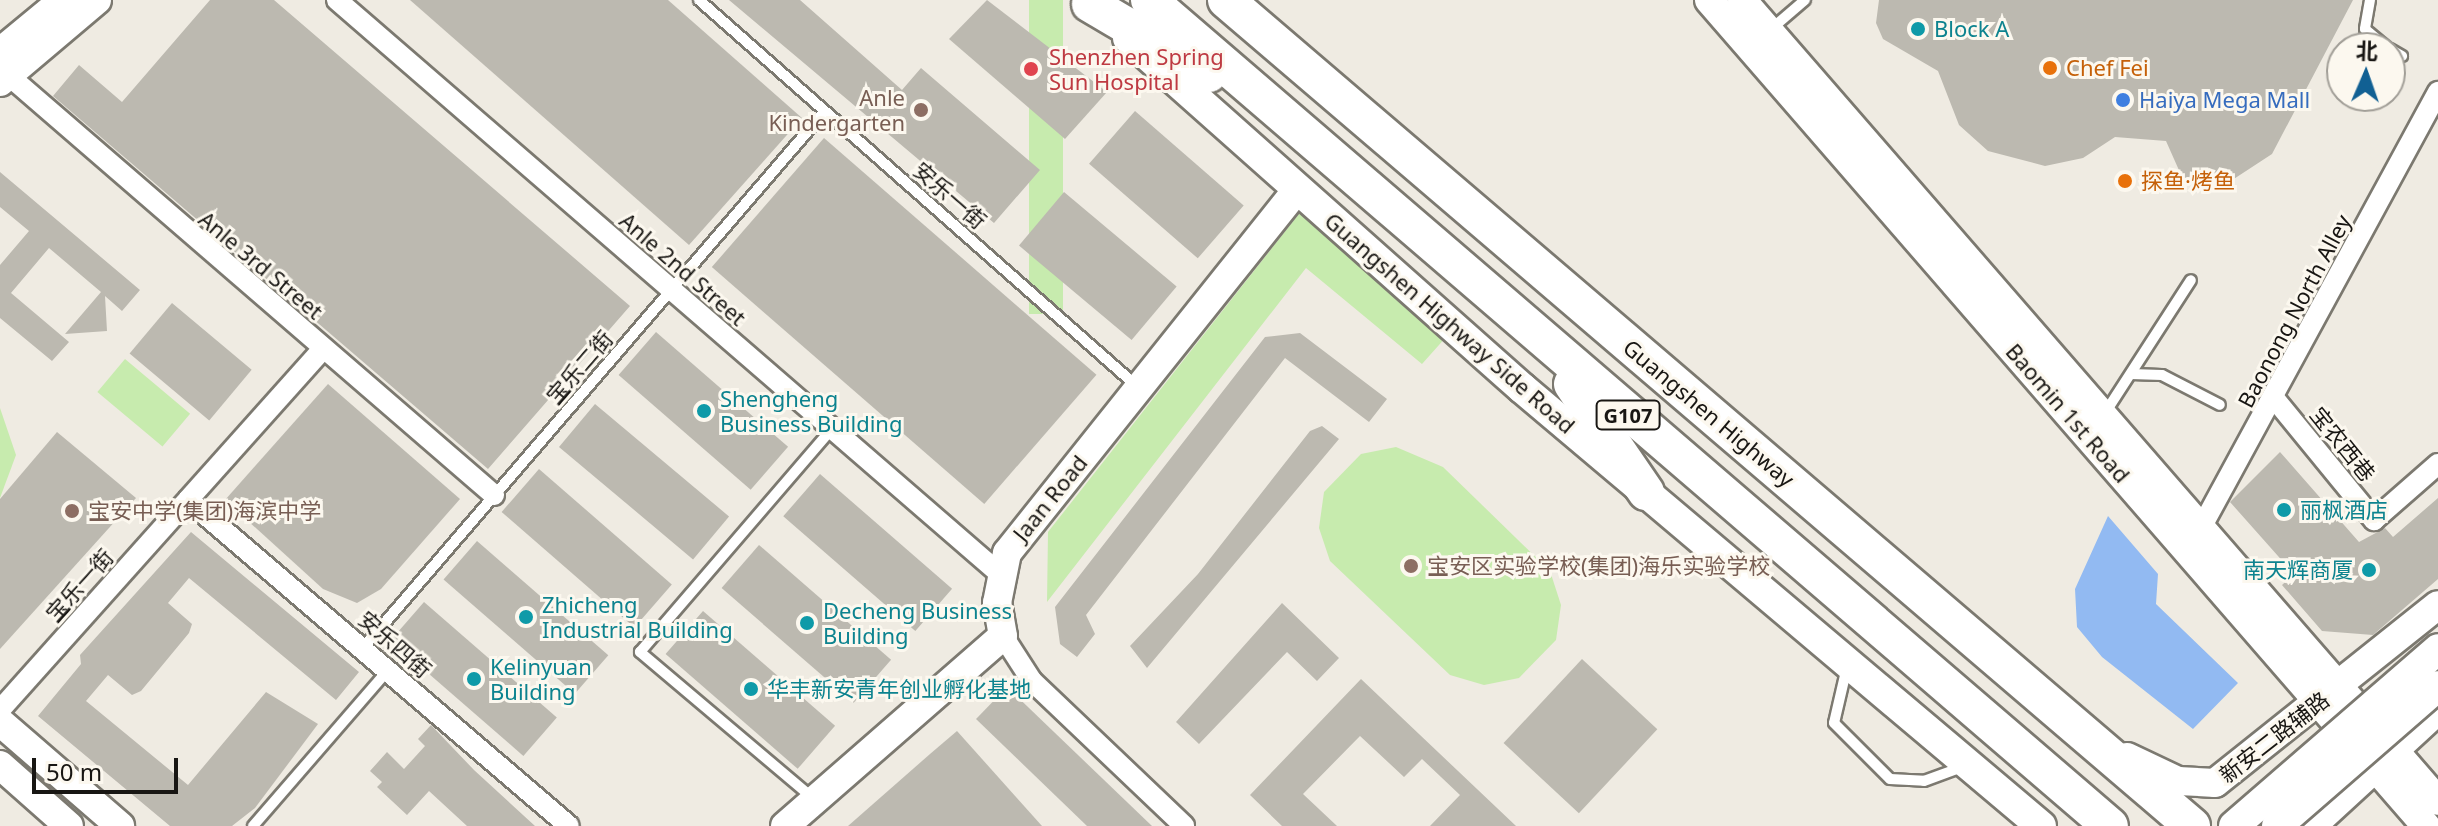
<!DOCTYPE html>
<meta charset="utf-8">
<style>
body{margin:0}
#map{position:relative;width:2438px;height:826px;overflow:hidden;background:#efebe2;font-family:"Noto Sans","Noto Sans SC",sans-serif}
div>[style]{position:absolute}
[style*='--x']{left:calc(var(--x)*1px);top:calc(var(--y)*1px);width:calc(var(--w)*1px);rotate:calc(var(--a)*1deg)}
.green>*{inset:0;background:#c7ebae;transform-origin:0 0}
.water>*{inset:0;background:#92baf2}
.building>*{inset:0;background:#bcb9b0;transform-origin:0 0}
.roads{filter:drop-shadow(2px 0 #7c7970) drop-shadow(-2px 0 #7c7970) drop-shadow(0 2px #7c7970) drop-shadow(0 -2px #7c7970)}
.lane>*{height:10px;margin:-5px;padding:0 5px;transform-origin:5px;border-radius:5px;background:#fff}
.street>*{height:20px;margin:-10px;padding:0 10px;transform-origin:10px;border-radius:10px;background:#fff}
.secondary>*{height:28px;margin:-14px;padding:0 14px;transform-origin:14px;border-radius:14px;background:#fff}
.primary>*{height:30px;margin:-15px;padding:0 15px;transform-origin:15px;border-radius:15px;background:#fff}
.highway>*{height:36px;margin:-18px;padding:0 18px;transform-origin:18px;border-radius:18px;background:#fff}
.bridges{filter:drop-shadow(2px 0 #7c7970) drop-shadow(-2px 0 #7c7970) drop-shadow(0 2px #7c7970) drop-shadow(0 -2px #7c7970)}
.primary-bridge>*{height:30px;margin:-15px;padding:0 15px;transform-origin:15px;border-radius:15px;background:#fff}
.dots>*{width:22px;height:22px;translate:-50% -50%;box-sizing:border-box;border:4px solid #fcf8ef;border-radius:50%}
span{translate:-50% -50%;white-space:nowrap;text-align:center;line-height:1.15;-webkit-text-stroke:6px #fcf8ef;paint-order:stroke}
.shield-label span{padding:2px 6px;background:#fcf8ef;border:2px solid;border-radius:6px;-webkit-text-stroke-width:0}
.shield-label{font-size:20px;color:#181613;font-weight:700}
.culture-label{font-size:22px;color:#0d838f}
.left{translate:0 -50%;text-align:left}
.right{translate:-100% -50%;text-align:right}
.health-label{font-size:22px;color:#be3a42}
.food-label{font-size:22px;color:#c56008}
.education-label{font-size:22px;color:#785e54}
.shop-label{font-size:22px;color:#366cbe}
.street-label{font-size:22px;color:#181613}
.north{position:absolute;left:2326px;top:32px;width:80px;height:80px;box-sizing:border-box;background:#fcf8ef;border:2px solid #a19e97;border-radius:50%;rotate:2deg;font-size:22px;font-weight:700;line-height:32px;text-align:center;color:#181613}
.north::after{content:'';display:block;margin:auto;width:28px;height:36px;background:#116093;clip-path:polygon(50% 0,100% 100%,50% 72%,0 100%)}
.scale{position:absolute;left:32px;top:758px;width:146px;height:36px;box-sizing:border-box;border:4px solid #181613;border-top:0;padding-left:10px;font-size:24px;line-height:28px;white-space:nowrap;color:#181613;-webkit-text-stroke:6px #fcf8ef;paint-order:stroke}
</style>
<div id="map">
<div class="green">
<div style="left:1029px;top:0;width:34px;height:314px"></div>
<div style="clip-path:polygon(1302px 210px,1447px 336px,1422px 364px,1306px 268px,1047px 602px,1048px 532px)"></div>
<div style="left:125px;top:359px;width:85px;height:43px;rotate:40deg"></div>
<div style="clip-path:polygon(0 408px,16px 455px,0 498px)"></div>
<div style="clip-path:polygon(1396px 447px,1443px 467px,1550px 571px,1561px 605px,1556px 640px,1519px 678px,1484px 685px,1450px 675px,1330px 561px,1319px 528px,1324px 492px,1361px 454px)"></div>
</div>
<div class="water">
<div style="clip-path:polygon(2108px 516px,2158px 574px,2156px 604px,2238px 683px,2193px 729px,2102px 657px,2077px 627px,2075px 589px)"></div>
</div>
<div class="building">
<div style="clip-path:polygon(210px 0,274px 0,630px 306px,488px 469px,53px 96px,79px 65px,122px 102px)"></div>
<div style="clip-path:polygon(410px 0,668px 0,802px 118px,689px 245px)"></div>
<div style="clip-path:polygon(729px 0,800px 0,902px 90px,921px 68px,1040px 170px,994px 223px)"></div>
<div style="clip-path:polygon(987px 0,1107px 92px,1065px 139px,949px 39px)"></div>
<div style="clip-path:polygon(1879px 0,2353px 0,2272px 154px,2220px 188px,2182px 177px,2166px 141px,2115px 137px,2083px 158px,2045px 166px,1988px 151px,1959px 125px,1938px 71px,1883px 39px,1876px 23px)"></div>
<div style="left:1135px;top:111px;width:144px;height:70px;rotate:41deg"></div>
<div style="left:824px;top:138px;width:361px;height:171px;rotate:41deg"></div>
<div style="clip-path:polygon(0 172px,140px 290px,122px 311px,105px 296px,107px 331px,65px 334px,101px 292px,49px 248px,11px 293px,69px 342px,52px 361px,0 318px,0 265px,29px 231px,0 207px)"></div>
<div style="left:1064px;top:192px;width:147px;height:70px;rotate:40deg"></div>
<div style="left:172px;top:303px;width:104px;height:66px;rotate:40deg"></div>
<div style="left:656px;top:332px;width:175px;height:57px;rotate:41deg"></div>
<div style="clip-path:polygon(1300px 333px,1387px 399px,1369px 422px,1285px 358px,1086px 615px,1095px 634px,1077px 657px,1060px 644px,1055px 607px,1265px 337px)"></div>
<div style="clip-path:polygon(328px 384px,460px 499px,381px 589px,357px 603px,323px 589px,225px 500px)"></div>
<div style="left:595px;top:404px;width:175px;height:56px;rotate:40deg"></div>
<div style="clip-path:polygon(1322px 426px,1339px 439px,1147px 668px,1130px 646px,1198px 574px,1310px 431px)"></div>
<div style="clip-path:polygon(57px 432px,136px 498px,0 649px,0 499px)"></div>
<div style="clip-path:polygon(2280px 452px,2359px 542px,2385px 528px,2393px 537px,2438px 498px,2438px 579px,2373px 635px,2322px 631px,2282px 585px,2294px 574px,2230px 502px)"></div>
<div style="left:539px;top:469px;width:176px;height:57px;rotate:41deg"></div>
<div style="left:820px;top:474px;width:175px;height:56px;rotate:41deg"></div>
<div style="clip-path:polygon(191px 532px,359px 672px,336px 700px,189px 578px,168px 603px,192px 624px,189px 633px,141px 691px,132px 695px,108px 675px,86px 701px,188px 785px,266px 692px,318px 724px,255px 808px,232px 826px,170px 826px,38px 716px,81px 664px,80px 655px)"></div>
<div style="left:477px;top:541px;width:174px;height:51px;rotate:41deg"></div>
<div style="left:759px;top:545px;width:175px;height:57px;rotate:41deg"></div>
<div style="left:424px;top:602px;width:176px;height:51px;rotate:41deg"></div>
<div style="clip-path:polygon(1282px 603px,1339px 658px,1317px 681px,1287px 652px,1199px 744px,1176px 722px)"></div>
<div style="left:703px;top:611px;width:175px;height:57px;rotate:41deg"></div>
<div style="left:1582px;top:659px;width:103px;height:115px;rotate:43deg"></div>
<div style="clip-path:polygon(1361px 679px,1516px 826px,1430px 826px,1460px 795px,1422px 759px,1404px 777px,1360px 736px,1303px 794px,1337px 826px,1282px 826px,1250px 795px)"></div>
<div style="clip-path:polygon(1007px 687px,1054px 732px,1152px 826px,1087px 826px,976px 719px)"></div>
<div style="clip-path:polygon(431px 725px,474px 770px,535px 826px,467px 826px,429px 791px,407px 815px,377px 787px,382px 782px,370px 771px,387px 752px,404px 769px,425px 746px,418px 739px)"></div>
<div style="clip-path:polygon(957px 731px,1042px 826px,848px 826px,930px 754px)"></div>
</div>
<div class="roads">
<div class="lane">
<div style="--x:699;--y:0;--w:587;--a:41.41"></div>
<div style="--x:2370;--y:0;--w:29;--a:100"></div>
<div style="--x:2365;--y:29;--w:30;--a:40"></div>
<div style="--x:1770;--y:30;--w:46;--a:-40.6"></div>
<div style="--x:2390;--y:49;--w:14;--a:30"></div>
<div style="--x:2131;--y:374;--w:31;--a:2"></div>
<div style="--x:2162;--y:375;--w:65;--a:27.3"></div>
<div style="--x:2105;--y:413;--w:158;--a:-57.1"></div>
<div style="--x:363;--y:648;--w:708;--a:-49.29"></div>
<div style="--x:1847;--y:667;--w:57;--a:103.1"></div>
<div style="--x:1834;--y:723;--w:79;--a:45"></div>
<div style="--x:1890;--y:779;--w:34;--a:3"></div>
<div style="--x:1924;--y:781;--w:44;--a:-20.1"></div>
<div style="--x:814;--y:799;--w:228;--a:-139.8"></div>
<div style="--x:640;--y:652;--w:294;--a:-49.3"></div>
<div style="--x:253;--y:826;--w:206;--a:-49.1"></div>
</div>
<div class="street">
<div style="--x:337;--y:0;--w:877;--a:40.88"></div>
<div style="--x:0;--y:68;--w:653;--a:40.84"></div>
<div style="--x:2274;--y:398;--w:158;--a:50.7"></div>
<div style="--x:2374;--y:520;--w:85;--a:-41.2"></div>
<div style="--x:188;--y:500;--w:501;--a:40.55"></div>
<div style="--x:2195;--y:539;--w:509;--a:-61.47"></div>
<div style="--x:1003;--y:636;--w:54;--a:57.2"></div>
<div style="--x:1032;--y:681;--w:210;--a:43.6"></div>
<div style="--x:0;--y:710;--w:484;--a:-48.2"></div>
</div>
<div class="secondary">
<div style="--x:1709;--y:0;--w:1094;--a:49.04"></div>
<div style="--x:1742;--y:0;--w:1061;--a:49.01"></div>
<div style="--x:0;--y:52;--w:82;--a:-39.5"></div>
<div style="--x:0;--y:82;--w:127;--a:-40.2"></div>
<div style="--x:0;--y:722;--w:159;--a:40.9"></div>
<div style="--x:2127;--y:757;--w:56;--a:25.2"></div>
<div style="--x:2178;--y:781;--w:37;--a:3"></div>
<div style="--x:2215;--y:783;--w:285;--a:-38.6"></div>
<div style="--x:0;--y:765;--w:92;--a:41.5"></div>
<div style="--x:785;--y:826;--w:289;--a:-41.1"></div>
<div style="--x:1003;--y:636;--w:34;--a:-100"></div>
<div style="--x:997;--y:603;--w:51;--a:-78.7"></div>
<div style="--x:1007;--y:553;--w:466;--a:-51.4"></div>
<div style="--x:2312;--y:826;--w:171;--a:-42.6"></div>
</div>
<div class="primary">
<div style="--x:1128;--y:38;--w:527;--a:41.62"></div>
<div style="--x:1522;--y:388;--w:679;--a:40.16"></div>
</div>
<div class="highway">
<div style="--x:1149;--y:0;--w:1267;--a:40.68"></div>
<div style="--x:1226;--y:0;--w:1271;--a:40.53"></div>
<div style="--x:1090;--y:4;--w:138;--a:30.5"></div>
<div style="--x:1572;--y:384;--w:131;--a:55.6"></div>
</div>
</div>
<div class="bridges">
<div class="primary-bridge">
<div style="--x:2234;--y:826;--w:270;--a:-40.9"></div>
<div style="--x:2277;--y:826;--w:213;--a:-41"></div>
</div>
</div>
<div class="dots">
<div style="left:1918px;top:29px;background:#0f9aa8"></div>
<div style="left:2050px;top:68px;background:#e8710a"></div>
<div style="left:1031px;top:69px;background:#e0444e"></div>
<div style="left:2123px;top:100px;background:#3f7fe0"></div>
<div style="left:921px;top:110px;background:#8d6e63"></div>
<div style="left:2125px;top:181px;background:#e8710a"></div>
<div style="left:704px;top:411px;background:#0f9aa8"></div>
<div style="left:2284px;top:510px;background:#0f9aa8"></div>
<div style="left:72px;top:511px;background:#8d6e63"></div>
<div style="left:1411px;top:566px;background:#8d6e63"></div>
<div style="left:2369px;top:570px;background:#0f9aa8"></div>
<div style="left:526px;top:617px;background:#0f9aa8"></div>
<div style="left:807px;top:623px;background:#0f9aa8"></div>
<div style="left:474px;top:679px;background:#0f9aa8"></div>
<div style="left:751px;top:689px;background:#0f9aa8"></div>
</div>
<div class="shield-label">
<span style="left:1628px;top:415px">G107</span>
</div>
<div class="culture-label">
<span class="left" style="left:1934px;top:29px">Block A</span>
<span class="left" style="left:720px;top:411px">Shengheng<br>Business Building</span>
<span class="left" style="left:2300px;top:510px">丽枫酒店</span>
<span class="right" style="left:2353px;top:570px">南天辉商厦</span>
<span class="left" style="left:542px;top:617px">Zhicheng<br>Industrial Building</span>
<span class="left" style="left:823px;top:623px">Decheng Business<br>Building</span>
<span class="left" style="left:490px;top:679px">Kelinyuan<br>Building</span>
<span class="left" style="left:767px;top:689px">华丰新安青年创业孵化基地</span>
</div>
<div class="health-label">
<span class="left" style="left:1049px;top:69px">Shenzhen Spring<br>Sun Hospital</span>
</div>
<div class="food-label">
<span class="left" style="left:2066px;top:68px">Chef Fei</span>
<span class="left" style="left:2141px;top:181px">探鱼·烤鱼</span>
</div>
<div class="education-label">
<span class="right" style="left:905px;top:110px">Anle<br>Kindergarten</span>
<span class="left" style="left:88px;top:511px">宝安中学(集团)海滨中学</span>
<span class="left" style="left:1427px;top:566px">宝安区实验学校(集团)海乐实验学校</span>
</div>
<div class="shop-label">
<span class="left" style="left:2139px;top:100px">Haiya Mega Mall</span>
</div>
<div class="street-label">
<span style="left:950px;top:195px;rotate:41deg">安乐一街</span>
<span style="left:261px;top:265px;rotate:40deg">Anle 3rd Street</span>
<span style="left:683px;top:269px;rotate:41deg">Anle 2nd Street</span>
<span style="left:2294px;top:311px;rotate:-62deg">Baonong North Alley</span>
<span style="left:1450px;top:323px;rotate:41deg">Guangshen Highway Side Road</span>
<span style="left:579px;top:367px;rotate:-49deg">宝乐二街</span>
<span style="left:1709px;top:413px;rotate:40deg">Guangshen Highway</span>
<span style="left:2068px;top:413px;rotate:49deg">Baomin 1st Road</span>
<span style="left:2343px;top:444px;rotate:51deg">宝农西巷</span>
<span style="left:1050px;top:498px;rotate:-51deg">Jaan Road</span>
<span style="left:79px;top:585px;rotate:-48deg">宝乐一街</span>
<span style="left:395px;top:644px;rotate:41deg">安乐四街</span>
<span style="left:2274px;top:737px;rotate:-38deg">新安二路辅路</span>
</div>
<div class="north">北</div>
<div class="scale">50 m</div>
</div>
